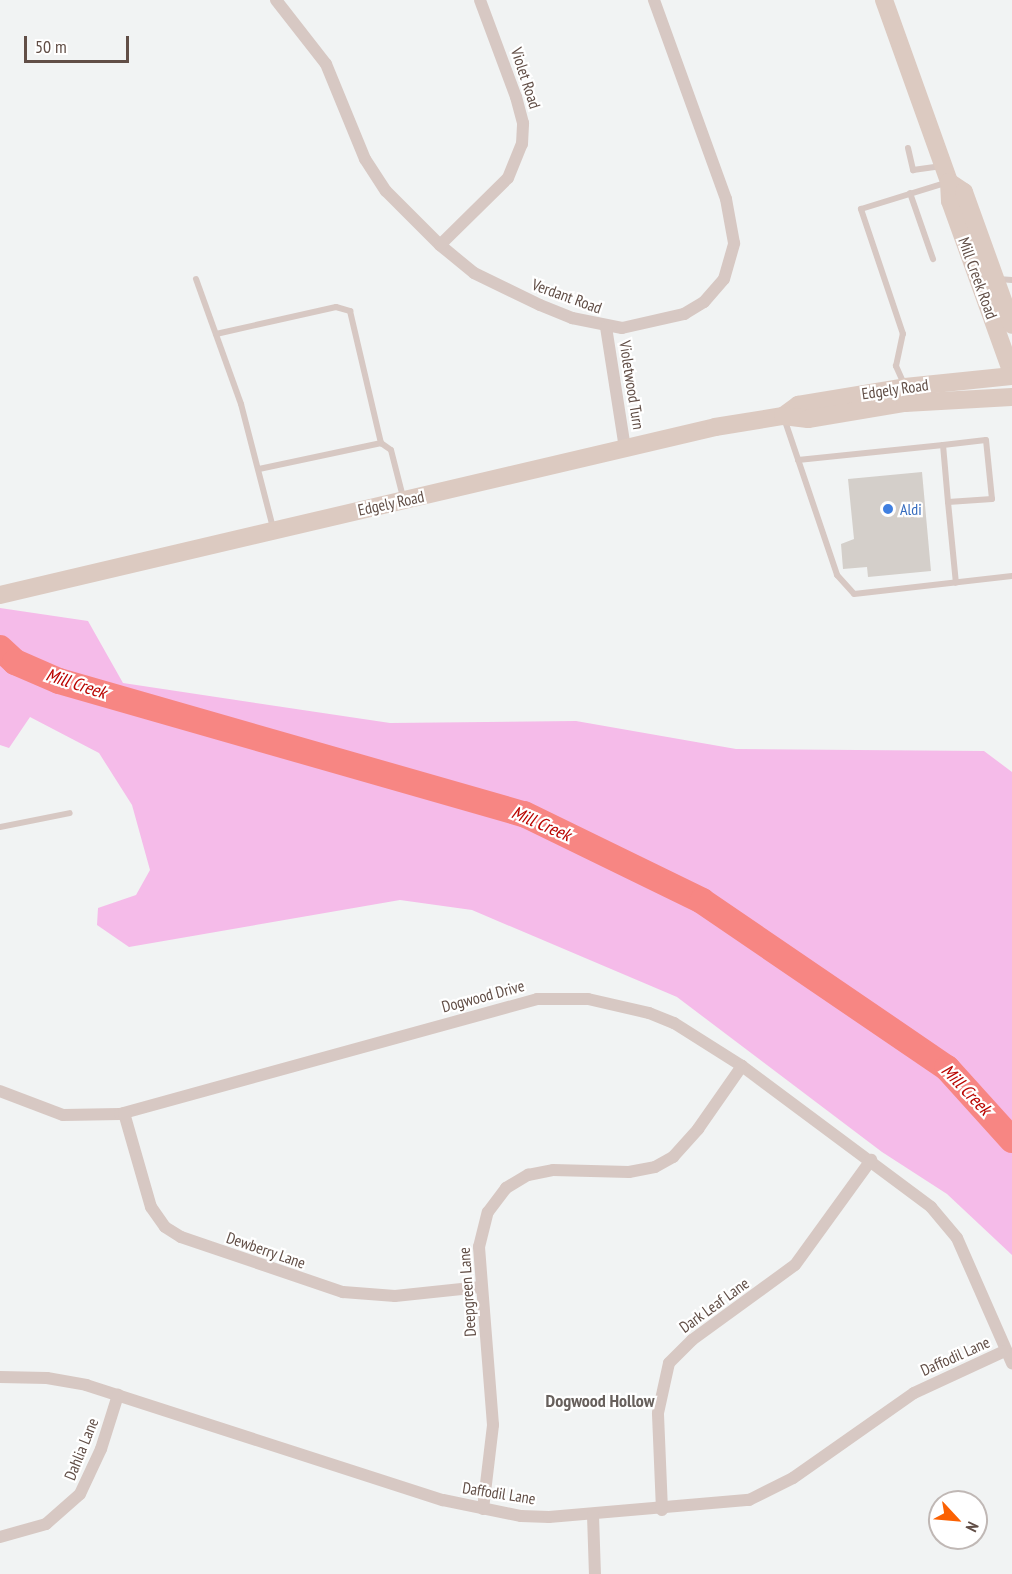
<!DOCTYPE html>
<style>
body{margin:0}
#map{position:relative;width:1012px;height:1574px;overflow:hidden;background:#f1f3f3;font-family:"PT Sans Narrow",sans-serif}
div>[style]{position:absolute}
[style*='--x']{left:calc(var(--x)*1px);top:calc(var(--y)*1px);width:calc(var(--w)*1px);rotate:calc(var(--a)*1deg)}
.green>*{inset:0;background:#f5bbe9}
.river>*{height:26px;margin:-13px;padding:0 13px;transform-origin:13px;border-radius:13px;background:#f78683}
.building>*{inset:0;background:#d4cfca}
.service>*{height:6px;margin:-3px;padding:0 3px;transform-origin:3px;border-radius:3px;background:#d7c8c3}
.minor>*{height:12px;margin:-6px;padding:0 6px;transform-origin:6px;border-radius:6px;background:#d7c8c3}
.secondary>*{height:18px;margin:-9px;padding:0 9px;transform-origin:9px;border-radius:9px;background:#dccac1}
.dots>*{width:16px;height:16px;translate:-50% -50%;box-sizing:border-box;border:3px solid #fff;border-radius:50%}
span{translate:-50% -50%;white-space:nowrap;text-align:center;line-height:1.15;-webkit-text-stroke:4.5px #fff;paint-order:stroke}
.street-label{font-size:16px;color:#614e46}
.shop-label{font-size:16px;color:#366cbe}
.left{translate:0 -50%;text-align:left}
.water-label{font-size:18px;color:#ba0500;font-style:italic}
.neighbourhood-label{font-size:18px;color:#67605c;font-weight:700}
.north{position:absolute;left:928px;top:1490px;width:60px;height:60px;box-sizing:border-box;background:#fff;border:2px solid #c0b8b5;border-radius:50%;rotate:116deg;font-size:16px;font-weight:700;line-height:24px;text-align:center;color:#614e46}
.north::after{content:'';display:block;margin:auto;width:21px;height:27px;background:#fb6103;clip-path:polygon(50% 0,100% 100%,50% 72%,0 100%)}
.scale{position:absolute;left:24px;top:36px;width:105px;height:27px;box-sizing:border-box;border:3px solid #614e46;border-top:0;padding-left:8px;font-size:18px;line-height:21px;white-space:nowrap;color:#614e46;-webkit-text-stroke:4px #fff;paint-order:stroke}
</style>
<div id="map">
<div class="green">
<div style="clip-path:polygon(0 608px,88px 621px,123px 683px,390px 723px,576px 721px,736px 749px,984px 751px,1012px 772px,1012px 1255px,947px 1194px,882px 1152px,677px 997px,472px 910px,400px 900px,129px 947px,97px 925px,98px 908px,136px 895px,150px 870px,132px 805px,99px 753px,30px 717px,9px 748px,0 745px)"></div>
</div>
<div class="river">
<div style="--x:0;--y:648;--w:21;--a:43"></div>
<div style="--x:15;--y:662;--w:48;--a:23.4"></div>
<div style="--x:59;--y:681;--w:484;--a:16"></div>
<div style="--x:524;--y:814;--w:198;--a:26"></div>
<div style="--x:702;--y:901;--w:297;--a:34.3"></div>
<div style="--x:947;--y:1068;--w:97;--a:47.9"></div>
</div>
<div class="building">
<div style="clip-path:polygon(922px 472px,931px 571px,868px 577px,867px 567px,843px 569px,841px 544px,854px 539px,848px 479px)"></div>
</div>
<div class="service">
<div style="--x:908;--y:148;--w:23;--a:77"></div>
<div style="--x:913;--y:170;--w:29;--a:-8"></div>
<div style="--x:910;--y:193;--w:70;--a:70.8"></div>
<div style="--x:196;--y:279;--w:133;--a:70.2"></div>
<div style="--x:241;--y:404;--w:128;--a:75.5"></div>
<div style="--x:998;--y:279;--w:14;--a:4"></div>
<div style="--x:216;--y:334;--w:123;--a:-12.7"></div>
<div style="--x:336;--y:307;--w:15;--a:16"></div>
<div style="--x:350;--y:311;--w:136;--a:76.8"></div>
<div style="--x:381;--y:443;--w:12;--a:35"></div>
<div style="--x:391;--y:450;--w:49;--a:75.7"></div>
<div style="--x:904;--y:384;--w:20;--a:-114"></div>
<div style="--x:896;--y:366;--w:33;--a:-78"></div>
<div style="--x:903;--y:334;--w:132;--a:-108.6"></div>
<div style="--x:861;--y:209;--w:91;--a:-17.2"></div>
<div style="--x:784;--y:418;--w:166;--a:71.3"></div>
<div style="--x:837;--y:575;--w:25;--a:48"></div>
<div style="--x:854;--y:594;--w:159;--a:-6.5"></div>
<div style="--x:798;--y:460;--w:146;--a:-5.9"></div>
<div style="--x:943;--y:445;--w:43;--a:-6.6"></div>
<div style="--x:986;--y:440;--w:59;--a:84.2"></div>
<div style="--x:992;--y:499;--w:44;--a:176.1"></div>
<div style="--x:948;--y:502;--w:57;--a:-95"></div>
<div style="--x:259;--y:469;--w:125;--a:-12"></div>
<div style="--x:948;--y:502;--w:81;--a:84.4"></div>
<div style="--x:0;--y:827;--w:71;--a:-11.3"></div>
</div>
<div class="minor">
<div style="--x:276;--y:0;--w:81;--a:52"></div>
<div style="--x:326;--y:64;--w:103;--a:67.7"></div>
<div style="--x:365;--y:159;--w:38;--a:57"></div>
<div style="--x:386;--y:191;--w:76;--a:45"></div>
<div style="--x:440;--y:245;--w:44;--a:39.5"></div>
<div style="--x:474;--y:273;--w:73;--a:25.9"></div>
<div style="--x:540;--y:305;--w:35;--a:22"></div>
<div style="--x:572;--y:318;--w:51;--a:11.3"></div>
<div style="--x:622;--y:328;--w:64;--a:-12.7"></div>
<div style="--x:684;--y:314;--w:23;--a:-31"></div>
<div style="--x:704;--y:302;--w:30;--a:-49"></div>
<div style="--x:724;--y:279;--w:37;--a:-74"></div>
<div style="--x:734;--y:243;--w:45;--a:-100.3"></div>
<div style="--x:726;--y:199;--w:212;--a:-109.9"></div>
<div style="--x:440;--y:245;--w:95;--a:-44.6"></div>
<div style="--x:508;--y:178;--w:37;--a:-68"></div>
<div style="--x:522;--y:144;--w:21;--a:-87"></div>
<div style="--x:523;--y:123;--w:27;--a:-105"></div>
<div style="--x:516;--y:97;--w:103;--a:-110.4"></div>
<div style="--x:606;--y:327;--w:122;--a:81.1"></div>
<div style="--x:0;--y:1091;--w:67;--a:20.9"></div>
<div style="--x:63;--y:1115;--w:57;--a:-1"></div>
<div style="--x:120;--y:1114;--w:433;--a:-15.4"></div>
<div style="--x:537;--y:999;--w:51;--a:0"></div>
<div style="--x:588;--y:999;--w:63;--a:12.9"></div>
<div style="--x:649;--y:1013;--w:27;--a:22"></div>
<div style="--x:674;--y:1023;--w:80;--a:32.3"></div>
<div style="--x:742;--y:1066;--w:236;--a:36.7"></div>
<div style="--x:931;--y:1207;--w:40;--a:50"></div>
<div style="--x:957;--y:1238;--w:137;--a:66.3"></div>
<div style="--x:124;--y:1113;--w:98;--a:74"></div>
<div style="--x:151;--y:1207;--w:24;--a:55"></div>
<div style="--x:165;--y:1227;--w:19;--a:32"></div>
<div style="--x:181;--y:1237;--w:171;--a:18.8"></div>
<div style="--x:343;--y:1292;--w:52;--a:4.4"></div>
<div style="--x:395;--y:1296;--w:86;--a:-6"></div>
<div style="--x:0;--y:1377;--w:47;--a:1.2"></div>
<div style="--x:47;--y:1378;--w:40;--a:10"></div>
<div style="--x:86;--y:1385;--w:375;--a:17.9"></div>
<div style="--x:443;--y:1500;--w:80;--a:11.6"></div>
<div style="--x:521;--y:1516;--w:28;--a:2"></div>
<div style="--x:549;--y:1517;--w:201;--a:-4.9"></div>
<div style="--x:749;--y:1500;--w:49;--a:-26.6"></div>
<div style="--x:793;--y:1478;--w:148;--a:-35.1"></div>
<div style="--x:914;--y:1393;--w:100;--a:-24.8"></div>
<div style="--x:483;--y:1509;--w:85;--a:-83.2"></div>
<div style="--x:493;--y:1425;--w:179;--a:-94.5"></div>
<div style="--x:479;--y:1247;--w:36;--a:-76"></div>
<div style="--x:488;--y:1212;--w:30;--a:-53"></div>
<div style="--x:506;--y:1188;--w:26;--a:-31"></div>
<div style="--x:528;--y:1175;--w:25;--a:-11"></div>
<div style="--x:553;--y:1170;--w:76;--a:1.5"></div>
<div style="--x:629;--y:1172;--w:26;--a:-11"></div>
<div style="--x:655;--y:1167;--w:21;--a:-29"></div>
<div style="--x:673;--y:1157;--w:38;--a:-48"></div>
<div style="--x:698;--y:1129;--w:77;--a:-55.1"></div>
<div style="--x:662;--y:1510;--w:97;--a:-92.4"></div>
<div style="--x:658;--y:1413;--w:51;--a:-77.6"></div>
<div style="--x:669;--y:1363;--w:33;--a:-45"></div>
<div style="--x:692;--y:1340;--w:127;--a:-36.1"></div>
<div style="--x:795;--y:1265;--w:130;--a:-54.1"></div>
<div style="--x:593;--y:1515;--w:59;--a:88.1"></div>
<div style="--x:0;--y:1537;--w:48;--a:-15.8"></div>
<div style="--x:46;--y:1524;--w:45;--a:-41.4"></div>
<div style="--x:80;--y:1494;--w:50;--a:-65"></div>
<div style="--x:101;--y:1449;--w:57;--a:-72.5"></div>
</div>
<div class="secondary">
<div style="--x:884;--y:0;--w:193;--a:70.3"></div>
<div style="--x:949;--y:182;--w:19;--a:87"></div>
<div style="--x:950;--y:201;--w:183;--a:70.2"></div>
<div style="--x:949;--y:182;--w:18;--a:34"></div>
<div style="--x:964;--y:192;--w:141;--a:70.2"></div>
<div style="--x:783;--y:416;--w:19;--a:-36"></div>
<div style="--x:798;--y:405;--w:109;--a:-9.5"></div>
<div style="--x:905;--y:387;--w:108;--a:-5.9"></div>
<div style="--x:0;--y:595;--w:734;--a:-13.22"></div>
<div style="--x:715;--y:427;--w:69;--a:-9.2"></div>
<div style="--x:783;--y:416;--w:25;--a:7"></div>
<div style="--x:808;--y:419;--w:98;--a:-9.4"></div>
<div style="--x:905;--y:403;--w:107;--a:-3.2"></div>
</div>
<div class="dots">
<div style="left:888px;top:509px;background:#3f7fe0"></div>
</div>
<div class="street-label">
<span style="left:526px;top:78px;rotate:72deg">Violet Road</span>
<span style="left:978px;top:278px;rotate:70deg">Mill Creek Road</span>
<span style="left:567px;top:296px;rotate:20deg">Verdant Road</span>
<span style="left:632px;top:385px;rotate:81deg">Violetwood Turn</span>
<span style="left:895px;top:389px;rotate:-8deg">Edgely Road</span>
<span style="left:391px;top:503px;rotate:-12deg">Edgely Road</span>
<span style="left:483px;top:996px;rotate:-15deg">Dogwood Drive</span>
<span style="left:266px;top:1250px;rotate:19deg">Dewberry Lane</span>
<span style="left:467px;top:1292px;rotate:-94deg">Deepgreen Lane</span>
<span style="left:714px;top:1305px;rotate:-36deg">Dark Leaf Lane</span>
<span style="left:955px;top:1356px;rotate:-24deg">Daffodil Lane</span>
<span style="left:81px;top:1449px;rotate:-68deg">Dahlia Lane</span>
<span style="left:499px;top:1493px;rotate:9deg">Daffodil Lane</span>
</div>
<div class="shop-label">
<span class="left" style="left:900px;top:509px">Aldi</span>
</div>
<div class="water-label">
<span style="left:76px;top:684px;rotate:18deg">Mill Creek</span>
<span style="left:541px;top:824px;rotate:23deg">Mill Creek</span>
<span style="left:966px;top:1090px;rotate:46deg">Mill Creek</span>
</div>
<div class="neighbourhood-label">
<span style="left:600px;top:1401px">Dogwood Hollow</span>
</div>
<div class="north">N</div>
<div class="scale">50 m</div>
</div>
